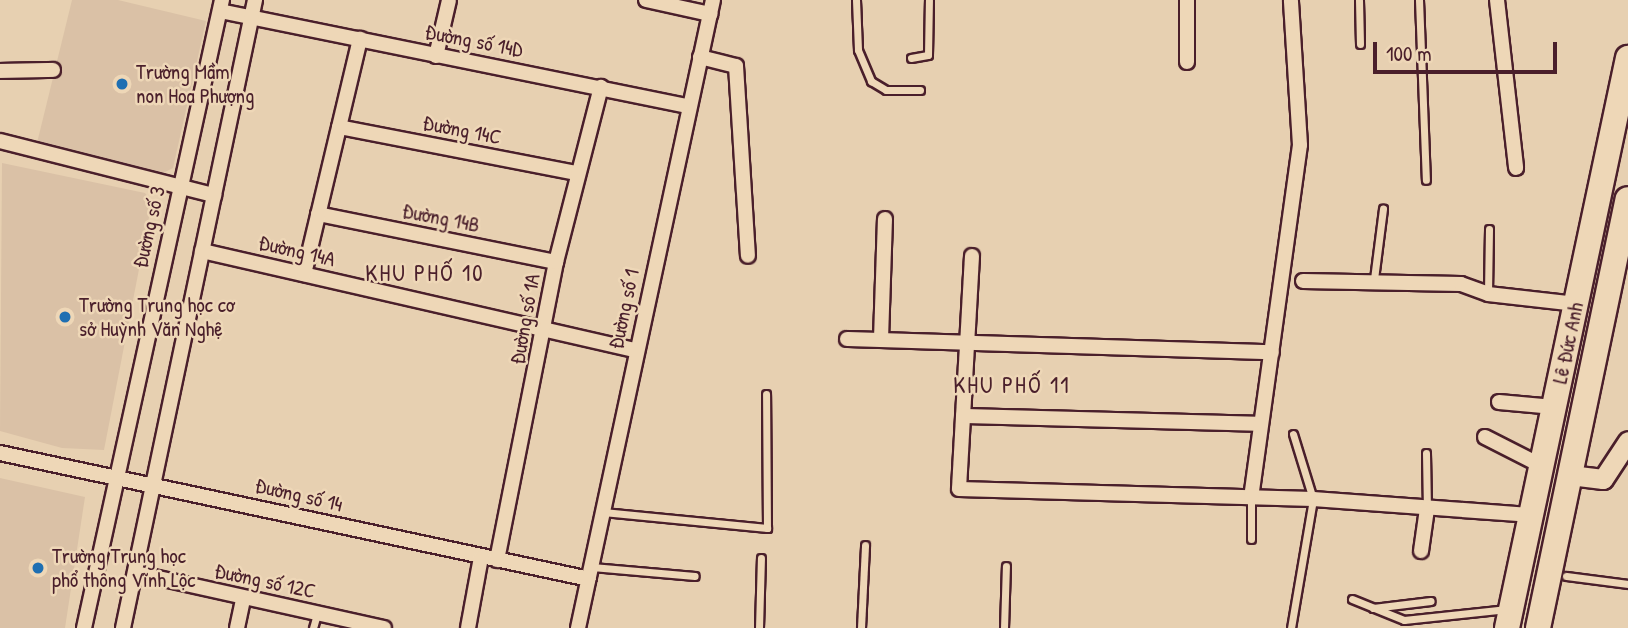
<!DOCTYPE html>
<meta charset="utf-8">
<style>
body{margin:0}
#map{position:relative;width:1628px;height:628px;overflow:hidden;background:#e7d0b1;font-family:"Patrick Hand",sans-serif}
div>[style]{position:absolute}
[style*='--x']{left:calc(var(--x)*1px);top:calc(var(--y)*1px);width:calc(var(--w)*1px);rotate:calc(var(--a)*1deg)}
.built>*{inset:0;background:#dac1a6}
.roads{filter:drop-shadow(2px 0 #4a1f2b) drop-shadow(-2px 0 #4a1f2b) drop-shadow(0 2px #4a1f2b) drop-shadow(0 -2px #4a1f2b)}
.lane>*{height:7px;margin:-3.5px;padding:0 3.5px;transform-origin:3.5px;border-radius:3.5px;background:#eed7b7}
.street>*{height:14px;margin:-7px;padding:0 7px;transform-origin:7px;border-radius:7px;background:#eed7b7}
.secondary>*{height:19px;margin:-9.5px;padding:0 9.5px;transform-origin:9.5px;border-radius:9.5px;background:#eed7b7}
.highway>*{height:24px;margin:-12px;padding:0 12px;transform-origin:12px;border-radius:12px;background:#eed7b7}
.dots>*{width:19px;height:19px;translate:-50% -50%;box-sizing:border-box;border:4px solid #eed7b7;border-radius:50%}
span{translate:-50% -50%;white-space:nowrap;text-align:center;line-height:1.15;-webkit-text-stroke:5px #eed7b7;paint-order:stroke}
.street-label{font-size:21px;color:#4a1f2b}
.poi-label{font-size:21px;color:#4a1f2b}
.left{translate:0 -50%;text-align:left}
.neighbourhood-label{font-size:23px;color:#4a1f2b;letter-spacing:2px}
.scale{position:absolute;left:1373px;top:42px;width:184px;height:32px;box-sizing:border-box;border:4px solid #4a1f2b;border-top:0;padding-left:9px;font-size:21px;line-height:24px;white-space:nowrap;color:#4a1f2b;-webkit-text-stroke:5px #eed7b7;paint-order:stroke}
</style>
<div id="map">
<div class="built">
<div style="clip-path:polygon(72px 0,118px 0,206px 21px,173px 168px,159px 175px,36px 147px)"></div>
<div style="clip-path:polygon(2px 163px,145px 193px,152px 202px,104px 450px,62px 448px,0 431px)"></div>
<div style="clip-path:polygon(0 478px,85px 497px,65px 628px,0 628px)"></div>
</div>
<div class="roads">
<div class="lane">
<div style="--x:856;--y:0;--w:50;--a:87.7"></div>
<div style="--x:858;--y:50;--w:34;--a:67"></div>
<div style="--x:871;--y:81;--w:17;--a:31"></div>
<div style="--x:886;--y:90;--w:34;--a:0"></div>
<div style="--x:1359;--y:0;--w:44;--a:88.7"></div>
<div style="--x:1419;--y:0;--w:180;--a:87.8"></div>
<div style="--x:911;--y:58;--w:17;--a:-10"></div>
<div style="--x:928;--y:55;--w:55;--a:-89"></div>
<div style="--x:1374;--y:279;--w:71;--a:-82.7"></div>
<div style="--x:1488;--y:293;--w:64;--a:-89.1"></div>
<div style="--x:1426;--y:453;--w:55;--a:89"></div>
<div style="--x:1251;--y:498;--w:41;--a:90"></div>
<div style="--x:603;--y:512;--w:165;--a:5.6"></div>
<div style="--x:767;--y:528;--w:134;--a:-90.4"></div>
<div style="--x:592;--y:567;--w:103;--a:5"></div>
<div style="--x:1566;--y:576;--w:63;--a:7.4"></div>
<div style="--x:1352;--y:599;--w:56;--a:22"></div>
<div style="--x:1404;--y:620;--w:104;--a:-6.1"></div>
<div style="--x:1373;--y:608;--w:58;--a:-6.9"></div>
<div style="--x:313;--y:628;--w:15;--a:-74"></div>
<div style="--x:759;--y:628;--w:70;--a:-88.4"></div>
<div style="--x:861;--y:628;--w:83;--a:-87.2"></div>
<div style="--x:1004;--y:628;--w:62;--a:-88.2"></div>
<div style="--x:1291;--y:628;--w:131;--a:-80.3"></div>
<div style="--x:1313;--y:499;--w:68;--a:-107.1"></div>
</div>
<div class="street">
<div style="--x:646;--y:0;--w:66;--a:12.3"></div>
<div style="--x:1187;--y:0;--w:62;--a:90"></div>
<div style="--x:1497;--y:0;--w:169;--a:83.5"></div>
<div style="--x:220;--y:11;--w:479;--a:11.5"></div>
<div style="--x:436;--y:56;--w:57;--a:-76.9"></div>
<div style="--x:700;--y:57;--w:37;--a:14"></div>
<div style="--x:736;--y:66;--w:190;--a:86.4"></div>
<div style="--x:0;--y:71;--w:53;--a:-1.1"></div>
<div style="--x:339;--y:127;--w:241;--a:11"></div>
<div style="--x:0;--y:141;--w:221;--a:14.2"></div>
<div style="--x:318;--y:214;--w:243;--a:11.4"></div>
<div style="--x:202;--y:251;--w:446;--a:12.9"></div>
<div style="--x:972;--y:256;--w:233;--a:93.2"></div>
<div style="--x:959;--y:489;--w:354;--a:1.6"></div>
<div style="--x:1313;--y:499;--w:220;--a:4.2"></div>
<div style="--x:304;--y:274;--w:242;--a:-76.6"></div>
<div style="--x:1303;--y:281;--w:158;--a:1.1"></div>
<div style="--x:1461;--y:284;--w:29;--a:20"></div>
<div style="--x:1488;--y:294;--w:89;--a:6.5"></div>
<div style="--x:847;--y:339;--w:425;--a:1.8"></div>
<div style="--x:881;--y:339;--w:120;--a:-88.1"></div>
<div style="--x:1499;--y:402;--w:55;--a:5.2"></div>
<div style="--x:963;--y:416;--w:296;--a:1.5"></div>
<div style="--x:1485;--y:437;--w:64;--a:27"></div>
<div style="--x:0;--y:453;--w:602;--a:12.07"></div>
<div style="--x:1251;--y:498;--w:356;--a:-82.1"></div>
<div style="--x:1300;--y:145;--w:145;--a:-93.6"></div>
<div style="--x:1421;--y:551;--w:42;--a:-81.9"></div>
<div style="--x:497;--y:560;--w:304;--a:-78.8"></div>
<div style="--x:556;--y:262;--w:181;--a:-75.6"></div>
<div style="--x:136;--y:573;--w:254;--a:12.5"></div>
<div style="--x:84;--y:628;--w:643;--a:-77.61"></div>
<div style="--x:123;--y:628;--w:642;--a:-78.13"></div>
<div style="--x:237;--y:628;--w:30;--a:-78"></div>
<div style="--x:468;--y:628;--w:72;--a:-79.6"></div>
<div style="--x:578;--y:628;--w:642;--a:-77.87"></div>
</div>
<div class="secondary">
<div style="--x:1570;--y:475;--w:33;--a:7"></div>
<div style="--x:1603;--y:479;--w:45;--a:-56.7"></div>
</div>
<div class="highway">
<div style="--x:1507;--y:628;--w:583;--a:-78.02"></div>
<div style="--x:1538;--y:628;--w:438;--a:-78.2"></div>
</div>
</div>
<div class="dots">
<div style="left:122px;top:84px;background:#1f6fb2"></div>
<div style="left:65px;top:317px;background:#1f6fb2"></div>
<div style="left:38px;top:568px;background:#1f6fb2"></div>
</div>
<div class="street-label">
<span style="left:474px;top:41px;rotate:11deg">Đường số 14D</span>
<span style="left:462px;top:130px;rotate:11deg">Đường 14C</span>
<span style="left:441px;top:218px;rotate:11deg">Đường 14B</span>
<span style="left:149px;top:227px;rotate:-77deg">Đường số 3</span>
<span style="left:297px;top:251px;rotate:13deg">Đường 14A</span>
<span style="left:624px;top:309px;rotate:-78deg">Đường số 1</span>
<span style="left:525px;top:319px;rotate:-80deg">Đường số 1A</span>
<span style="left:1568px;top:343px;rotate:-78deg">Lê Đức Anh</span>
<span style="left:299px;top:495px;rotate:13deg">Đường số 14</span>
<span style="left:265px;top:581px;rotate:12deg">Đường số 12C</span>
</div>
<div class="poi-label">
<span class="left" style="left:136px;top:84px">Trường Mầm<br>non Hoa Phượng</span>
<span class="left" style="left:79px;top:317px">Trường Trung học cơ<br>sở Huỳnh Văn Nghệ</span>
<span class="left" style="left:52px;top:568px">Trường Trung học<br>phổ thông Vĩnh Lộc</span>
</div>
<div class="neighbourhood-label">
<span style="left:425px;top:273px">KHU PHỐ 10</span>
<span style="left:1012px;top:385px">KHU PHỐ 11</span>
</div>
<div class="scale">100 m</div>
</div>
